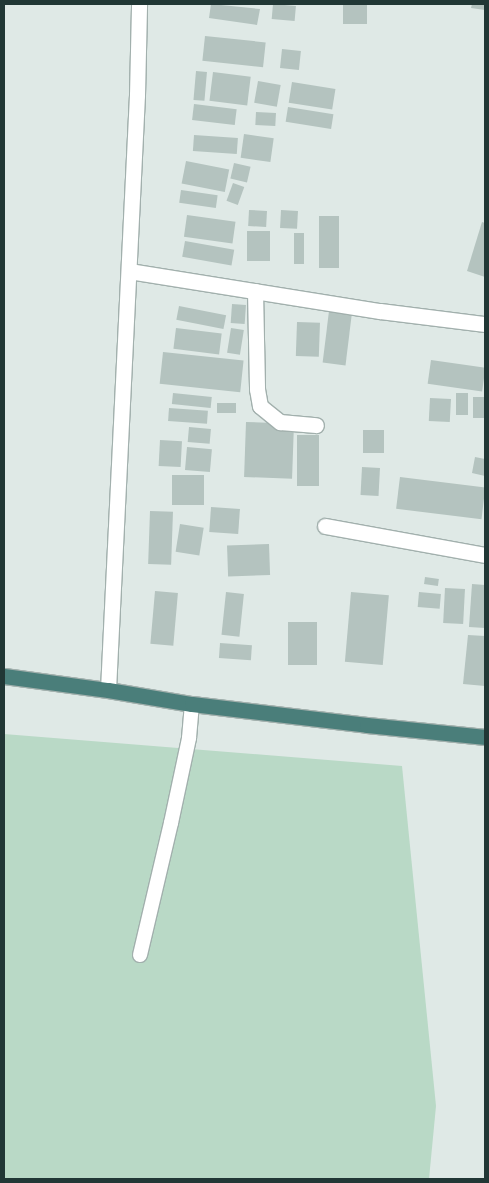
<!DOCTYPE html>
<style>
body{margin:0}
#map{position:relative;width:489px;height:1183px;overflow:hidden;background:#dfe9e6;font-family:"PT Sans Narrow",sans-serif}
div>[style]{position:absolute}
[style*='--x']{left:calc(var(--x)*1px);top:calc(var(--y)*1px);width:calc(var(--w)*1px);rotate:calc(var(--a)*1deg)}
.green>*{inset:0;background:#b9d9c6}
.building>*{inset:0;background:#b4c3bf;transform-origin:0 0}
.roads{filter:drop-shadow(1px 0 #a2b0ad) drop-shadow(-1px 0 #a2b0ad) drop-shadow(0 1px #a2b0ad) drop-shadow(0 -1px #a2b0ad)}
.service>*{height:14px;margin:-7px;padding:0 7px;transform-origin:7px;border-radius:7px;background:#fff}
.minor>*{height:15px;margin:-7.5px;padding:0 7.5px;transform-origin:7.5px;border-radius:7.5px;background:#fff}
.trunk>*{height:15px;margin:-7.5px;padding:0 7.5px;transform-origin:7.5px;border-radius:7.5px;background:#4a7e7a}
span{translate:-50% -50%;white-space:nowrap;text-align:center;line-height:1.15;-webkit-text-stroke:4px #eff6f3;paint-order:stroke}
.frame{position:absolute;inset:0;border:5px solid #213735;pointer-events:none}
</style>
<div id="map">
<div class="green">
<div style="clip-path:polygon(4px 734px,402px 766px,436px 1106px,429px 1179px,4px 1179px)"></div>
</div>
<div class="building">
<div style="clip-path:polygon(211px 4px,260px 9px,257px 25px,209px 18px)"></div>
<div style="left:273px;top:4px;width:23px;height:15px;rotate:5deg"></div>
<div style="left:343px;top:4px;width:24px;height:20px"></div>
<div style="clip-path:polygon(472px 4px,485px 4px,485px 10px,471px 8px)"></div>
<div style="left:205px;top:36px;width:61px;height:25px;rotate:6deg"></div>
<div style="left:282px;top:49px;width:19px;height:19px;rotate:6deg"></div>
<div style="left:196px;top:71px;width:11px;height:29px;rotate:5deg"></div>
<div style="left:213px;top:72px;width:38px;height:29px;rotate:7deg"></div>
<div style="left:258px;top:81px;width:23px;height:22px;rotate:10deg"></div>
<div style="left:292px;top:82px;width:44px;height:21px;rotate:9deg"></div>
<div style="left:194px;top:104px;width:43px;height:16px;rotate:7deg"></div>
<div style="left:288px;top:107px;width:46px;height:15px;rotate:9deg"></div>
<div style="left:256px;top:112px;width:20px;height:13px;rotate:3deg"></div>
<div style="left:244px;top:134px;width:30px;height:24px;rotate:8deg"></div>
<div style="left:194px;top:135px;width:44px;height:16px;rotate:4deg"></div>
<div style="left:186px;top:161px;width:44px;height:23px;rotate:11deg"></div>
<div style="left:234px;top:163px;width:17px;height:16px;rotate:13deg"></div>
<div style="left:233px;top:183px;width:12px;height:19px;rotate:20deg"></div>
<div style="left:181px;top:190px;width:37px;height:13px;rotate:8deg"></div>
<div style="left:249px;top:210px;width:18px;height:16px;rotate:3deg"></div>
<div style="left:281px;top:210px;width:17px;height:18px;rotate:3deg"></div>
<div style="left:187px;top:215px;width:49px;height:22px;rotate:8deg"></div>
<div style="left:319px;top:216px;width:20px;height:52px"></div>
<div style="clip-path:polygon(482px 222px,485px 223px,485px 277px,467px 271px)"></div>
<div style="left:247px;top:231px;width:23px;height:30px"></div>
<div style="left:294px;top:233px;width:10px;height:31px"></div>
<div style="left:185px;top:241px;width:50px;height:16px;rotate:10deg"></div>
<div style="left:232px;top:304px;width:14px;height:19px;rotate:4deg"></div>
<div style="left:179px;top:306px;width:48px;height:14px;rotate:11deg"></div>
<div style="left:329px;top:311px;width:23px;height:52px;rotate:7deg"></div>
<div style="left:297px;top:322px;width:23px;height:34px;rotate:2deg"></div>
<div style="left:176px;top:328px;width:46px;height:21px;rotate:7deg"></div>
<div style="left:231px;top:328px;width:13px;height:25px;rotate:9deg"></div>
<div style="left:163px;top:352px;width:81px;height:32px;rotate:6deg"></div>
<div style="left:431px;top:360px;width:55px;height:24px;rotate:8deg"></div>
<div style="left:173px;top:393px;width:39px;height:11px;rotate:6deg"></div>
<div style="left:456px;top:393px;width:12px;height:22px"></div>
<div style="left:473px;top:397px;width:12px;height:21px"></div>
<div style="left:430px;top:398px;width:21px;height:23px;rotate:3deg"></div>
<div style="left:217px;top:403px;width:19px;height:10px"></div>
<div style="left:169px;top:408px;width:39px;height:13px;rotate:4deg"></div>
<div style="left:246px;top:422px;width:48px;height:55px;rotate:2deg"></div>
<div style="left:189px;top:427px;width:22px;height:15px;rotate:5deg"></div>
<div style="left:363px;top:430px;width:21px;height:23px"></div>
<div style="left:297px;top:435px;width:22px;height:51px"></div>
<div style="left:160px;top:440px;width:22px;height:26px;rotate:3deg"></div>
<div style="left:187px;top:447px;width:25px;height:23px;rotate:5deg"></div>
<div style="clip-path:polygon(475px 457px,485px 459px,485px 476px,472px 473px)"></div>
<div style="left:362px;top:467px;width:18px;height:28px;rotate:3deg"></div>
<div style="left:172px;top:475px;width:32px;height:30px"></div>
<div style="left:400px;top:477px;width:86px;height:32px;rotate:7deg"></div>
<div style="left:211px;top:507px;width:29px;height:25px;rotate:4deg"></div>
<div style="left:150px;top:511px;width:23px;height:53px;rotate:2deg"></div>
<div style="left:180px;top:524px;width:24px;height:28px;rotate:9deg"></div>
<div style="left:269px;top:544px;width:31px;height:42px;rotate:88deg"></div>
<div style="left:425px;top:577px;width:14px;height:7px;rotate:8deg"></div>
<div style="clip-path:polygon(472px 584px,485px 585px,485px 628px,469px 627px)"></div>
<div style="left:445px;top:588px;width:20px;height:35px;rotate:3deg"></div>
<div style="left:155px;top:591px;width:23px;height:53px;rotate:5deg"></div>
<div style="left:226px;top:592px;width:18px;height:43px;rotate:6deg"></div>
<div style="left:351px;top:592px;width:38px;height:70px;rotate:5deg"></div>
<div style="left:419px;top:592px;width:22px;height:15px;rotate:5deg"></div>
<div style="left:288px;top:622px;width:29px;height:43px"></div>
<div style="clip-path:polygon(468px 635px,485px 636px,485px 686px,463px 684px)"></div>
<div style="left:220px;top:643px;width:32px;height:15px;rotate:4deg"></div>
</div>
<div class="roads">
<div class="service">
<div style="--x:140;--y:955;--w:136;--a:-76.8"></div>
<div style="--x:171;--y:823;--w:87;--a:-78"></div>
<div style="--x:189;--y:738;--w:34;--a:-85"></div>
</div>
<div class="minor">
<div style="--x:129;--y:271;--w:254;--a:9.1"></div>
<div style="--x:380;--y:311;--w:106;--a:7.1"></div>
<div style="--x:255;--y:291;--w:98;--a:88.8"></div>
<div style="--x:257;--y:389;--w:17;--a:80"></div>
<div style="--x:260;--y:406;--w:26;--a:39"></div>
<div style="--x:280;--y:422;--w:36;--a:5"></div>
<div style="--x:325;--y:526;--w:163;--a:10.3"></div>
<div style="--x:108;--y:690;--w:596;--a:-87.21"></div>
<div style="--x:137;--y:95;--w:91;--a:-88.7"></div>
</div>
<div class="trunk">
<div style="--x:4;--y:676;--w:105;--a:7.7"></div>
<div style="--x:108;--y:690;--w:85;--a:9.5"></div>
<div style="--x:192;--y:704;--w:176;--a:6.8"></div>
<div style="--x:367;--y:725;--w:119;--a:5.8"></div>
</div>
</div>
<div class="frame"></div>
</div>
